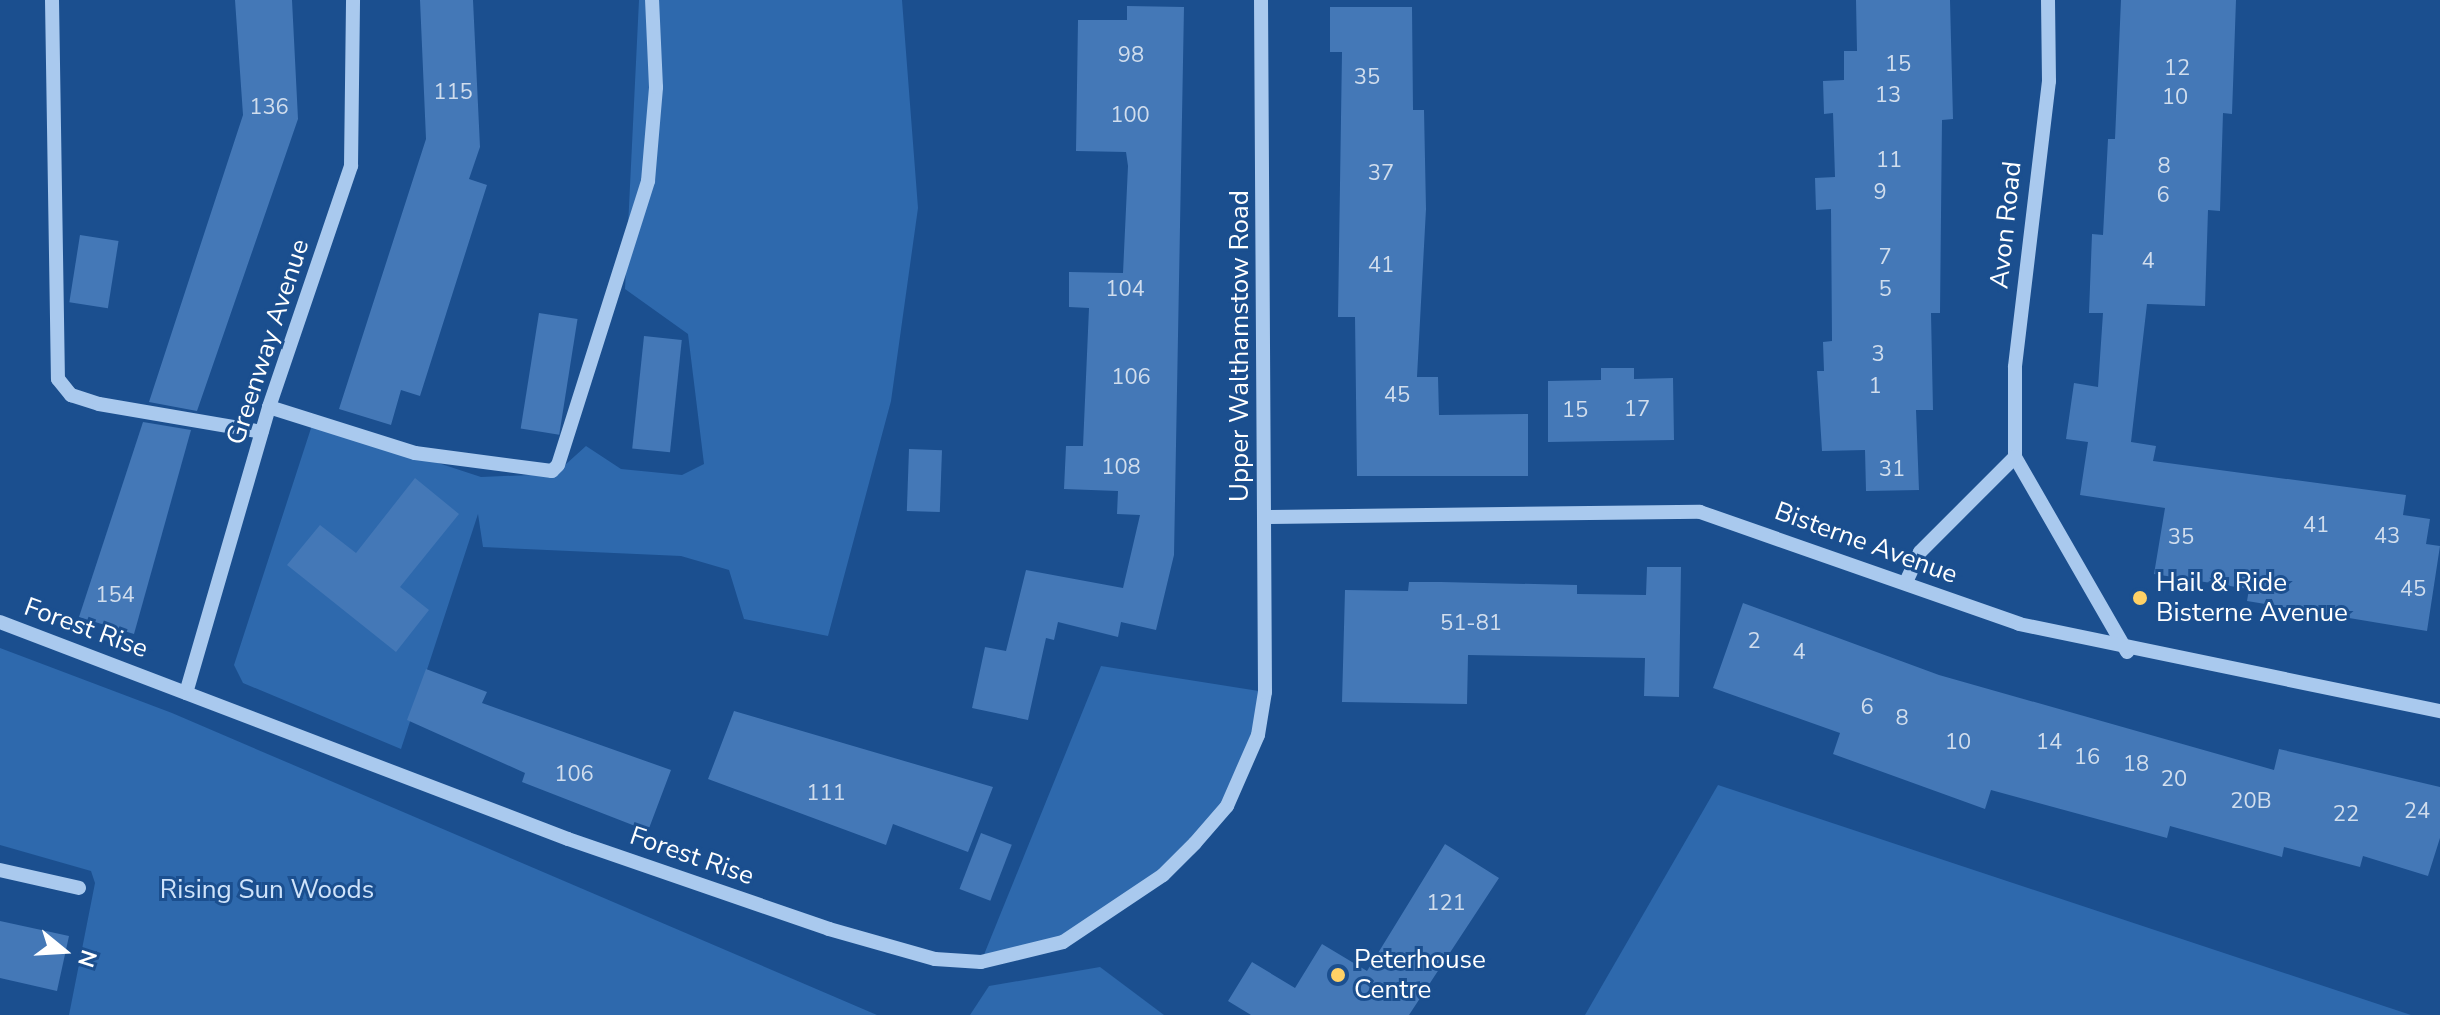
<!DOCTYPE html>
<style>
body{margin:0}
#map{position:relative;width:2440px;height:1015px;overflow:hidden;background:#1b4f8f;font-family:"Nunito Sans",sans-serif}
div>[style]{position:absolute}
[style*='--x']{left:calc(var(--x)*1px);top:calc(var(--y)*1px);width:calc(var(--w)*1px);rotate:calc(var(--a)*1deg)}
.green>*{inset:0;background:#2e69ad}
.building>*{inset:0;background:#4478b7;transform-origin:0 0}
.minor>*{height:14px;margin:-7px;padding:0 7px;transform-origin:7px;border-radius:7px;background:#a9c9ee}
.dots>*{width:22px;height:22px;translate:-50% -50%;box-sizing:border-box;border:4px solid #1b4f8f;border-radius:50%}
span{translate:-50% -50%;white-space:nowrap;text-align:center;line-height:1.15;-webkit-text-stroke:6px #1b4f8f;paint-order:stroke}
.number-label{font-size:22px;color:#d0dded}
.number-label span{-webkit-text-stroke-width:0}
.street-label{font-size:26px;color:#fff}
.poi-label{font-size:26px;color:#fff}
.left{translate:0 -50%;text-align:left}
.park-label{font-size:26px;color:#cfe3fa}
.north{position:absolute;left:24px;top:911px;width:80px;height:80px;-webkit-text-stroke:6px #1b4f8f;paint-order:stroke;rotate:108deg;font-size:22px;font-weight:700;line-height:32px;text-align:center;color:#fff}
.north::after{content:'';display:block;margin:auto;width:28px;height:36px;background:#fff;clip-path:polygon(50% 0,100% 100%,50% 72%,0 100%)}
</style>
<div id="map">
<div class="green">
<div style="clip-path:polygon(639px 0,902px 0,918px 208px,891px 401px,828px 636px,744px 619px,729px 570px,681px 556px,483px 547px,478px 514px,401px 749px,243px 683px,234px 665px,313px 422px,481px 477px,555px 474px,586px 446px,621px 469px,682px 475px,704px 464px,688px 334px,625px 289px)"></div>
<div style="clip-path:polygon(0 648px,172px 713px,877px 1015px,69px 1015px,95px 883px,91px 871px,0 845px)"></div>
<div style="clip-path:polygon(1101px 666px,1265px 692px,1243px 774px,1195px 843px,1063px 942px,981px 962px)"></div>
<div style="clip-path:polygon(1718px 785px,2411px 1015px,1585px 1015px)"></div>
<div style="clip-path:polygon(1100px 967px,1164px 1015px,970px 1015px,989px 986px)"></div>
</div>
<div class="building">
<div style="clip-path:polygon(235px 0,292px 0,298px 119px,197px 411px,149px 402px,243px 115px)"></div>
<div style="clip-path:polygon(420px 0,473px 0,480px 147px,469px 179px,487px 185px,420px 396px,401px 390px,391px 425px,339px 409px,426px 139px)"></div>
<div style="clip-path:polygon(1856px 0,1950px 0,1953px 119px,1942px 120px,1940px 313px,1931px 313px,1933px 410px,1916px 410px,1919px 490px,1866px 491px,1865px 450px,1822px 451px,1817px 371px,1824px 371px,1823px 342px,1832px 341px,1831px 209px,1816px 210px,1815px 178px,1835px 177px,1833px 113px,1824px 114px,1823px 81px,1844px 80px,1844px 51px,1857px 51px)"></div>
<div style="clip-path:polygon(2121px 0,2236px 0,2232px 114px,2223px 113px,2220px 211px,2208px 210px,2205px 306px,2147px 304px,2131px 442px,2156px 446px,2153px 461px,2406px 495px,2403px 515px,2430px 519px,2426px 544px,2440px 546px,2427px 631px,2247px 601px,2249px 589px,2154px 574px,2165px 508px,2080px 495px,2088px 442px,2066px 439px,2074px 383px,2098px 387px,2103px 313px,2089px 313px,2092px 234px,2103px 235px,2108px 139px,2115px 139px)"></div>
<div style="clip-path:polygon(1127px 6px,1184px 7px,1174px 555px,1156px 630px,1121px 622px,1118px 637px,1058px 622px,1054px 640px,1046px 638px,1028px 720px,972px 708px,985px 647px,1006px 651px,1026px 570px,1123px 588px,1140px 515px,1117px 514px,1118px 491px,1064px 489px,1066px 446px,1083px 446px,1089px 308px,1069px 307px,1069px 272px,1123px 273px,1128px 166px,1126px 152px,1076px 151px,1078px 20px,1127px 20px)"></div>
<div style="clip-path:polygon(1330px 7px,1412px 7px,1413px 110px,1424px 110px,1426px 209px,1417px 377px,1438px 377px,1439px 415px,1528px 414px,1528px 476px,1357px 476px,1355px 317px,1338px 317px,1342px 52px,1330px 52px)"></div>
<div style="left:80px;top:235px;width:39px;height:68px;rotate:9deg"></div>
<div style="left:539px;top:313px;width:39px;height:117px;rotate:9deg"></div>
<div style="left:644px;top:336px;width:38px;height:113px;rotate:6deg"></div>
<div style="clip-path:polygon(1601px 368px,1634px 368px,1634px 379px,1673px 378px,1674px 440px,1548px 442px,1548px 381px,1601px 380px)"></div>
<div style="clip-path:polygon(143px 422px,191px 430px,134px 634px,79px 617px)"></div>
<div style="left:909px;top:449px;width:33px;height:62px;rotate:2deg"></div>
<div style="clip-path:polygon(415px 478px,459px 514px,400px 587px,429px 610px,396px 652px,287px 565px,320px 525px,356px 553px)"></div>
<div style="clip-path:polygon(1647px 567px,1681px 567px,1679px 697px,1644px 696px,1645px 658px,1468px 655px,1467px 704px,1342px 702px,1345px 590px,1408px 591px,1409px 582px,1441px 582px,1577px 585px,1577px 594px,1646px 595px)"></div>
<div style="clip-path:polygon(1743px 603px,1939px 675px,2274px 770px,2279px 749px,2440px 787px,2440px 838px,2428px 876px,2363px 856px,2360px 867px,2284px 847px,2282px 857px,2170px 826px,2167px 838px,1991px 790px,1985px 809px,1833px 754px,1840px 733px,1713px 688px)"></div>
<div style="clip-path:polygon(426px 669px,487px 692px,482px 703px,671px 770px,648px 831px,522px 782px,525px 773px,407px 720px)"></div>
<div style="clip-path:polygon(734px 711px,993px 787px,968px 852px,893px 824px,886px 845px,708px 779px)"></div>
<div style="left:981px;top:833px;width:33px;height:60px;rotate:21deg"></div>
<div style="clip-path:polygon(1445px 844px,1499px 878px,1409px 1015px,1251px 1015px,1228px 1001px,1252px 962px,1295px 988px,1322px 944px,1367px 971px)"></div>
<div style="clip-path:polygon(0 921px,69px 936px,57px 991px,0 978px)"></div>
</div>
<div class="minor">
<div style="--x:52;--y:0;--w:379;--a:89.1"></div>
<div style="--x:58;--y:379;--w:21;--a:51"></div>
<div style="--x:71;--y:395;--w:29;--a:18"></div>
<div style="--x:99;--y:404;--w:165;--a:9.7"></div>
<div style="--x:2048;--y:0;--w:81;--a:89.3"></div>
<div style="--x:2049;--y:81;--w:288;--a:96.8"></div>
<div style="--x:2015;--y:367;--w:90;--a:90"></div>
<div style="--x:2015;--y:457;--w:225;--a:60.1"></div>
<div style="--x:269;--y:407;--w:153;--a:17.5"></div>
<div style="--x:415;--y:453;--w:138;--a:7.5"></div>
<div style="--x:552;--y:471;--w:8;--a:-45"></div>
<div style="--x:558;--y:465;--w:298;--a:-72.4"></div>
<div style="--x:648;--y:181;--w:94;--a:-85.1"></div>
<div style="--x:656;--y:87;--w:87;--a:-92.6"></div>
<div style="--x:1265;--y:517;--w:435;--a:-0.7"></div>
<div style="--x:1700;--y:512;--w:338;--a:19.3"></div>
<div style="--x:2019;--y:624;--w:430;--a:11.7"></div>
<div style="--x:1906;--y:582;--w:33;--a:-65"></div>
<div style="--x:1920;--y:552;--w:134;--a:-45"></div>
<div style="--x:0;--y:622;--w:608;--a:20.91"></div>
<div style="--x:568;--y:839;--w:276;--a:19"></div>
<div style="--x:829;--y:929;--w:110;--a:15.8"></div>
<div style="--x:935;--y:959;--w:46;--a:3.7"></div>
<div style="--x:981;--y:962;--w:84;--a:-13.7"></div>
<div style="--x:1063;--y:942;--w:120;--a:-33.8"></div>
<div style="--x:1163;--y:875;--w:45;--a:-45"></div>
<div style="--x:1195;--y:843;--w:49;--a:-49.1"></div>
<div style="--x:1227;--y:806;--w:77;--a:-66.4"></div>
<div style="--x:1258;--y:735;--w:44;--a:-80.8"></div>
<div style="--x:1265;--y:692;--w:692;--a:-90.33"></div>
<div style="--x:186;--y:693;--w:298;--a:-73.8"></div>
<div style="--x:269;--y:407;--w:255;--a:-71.2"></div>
<div style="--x:351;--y:166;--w:166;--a:-89.3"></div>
<div style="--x:0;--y:870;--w:81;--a:12.8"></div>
</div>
<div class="dots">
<div style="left:2140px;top:598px;background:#ffd166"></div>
<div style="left:1338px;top:975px;background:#ffd166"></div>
</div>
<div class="number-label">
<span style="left:1131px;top:56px">98</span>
<span style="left:1898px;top:65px">15</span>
<span style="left:2177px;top:69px">12</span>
<span style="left:1367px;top:78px">35</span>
<span style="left:453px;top:93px">115</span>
<span style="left:1888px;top:96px">13</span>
<span style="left:2175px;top:98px">10</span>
<span style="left:269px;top:108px">136</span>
<span style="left:1130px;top:116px">100</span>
<span style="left:1889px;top:161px">11</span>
<span style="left:2164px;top:167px">8</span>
<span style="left:1381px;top:174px">37</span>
<span style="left:1880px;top:193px">9</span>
<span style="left:2163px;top:196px">6</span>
<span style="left:1885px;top:258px">7</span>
<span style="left:2148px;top:262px">4</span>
<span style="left:1381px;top:266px">41</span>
<span style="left:1125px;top:290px">104</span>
<span style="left:1885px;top:290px">5</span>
<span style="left:1878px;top:355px">3</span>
<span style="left:1131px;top:378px">106</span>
<span style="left:1875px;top:387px">1</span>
<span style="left:1397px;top:396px">45</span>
<span style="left:1637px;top:410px">17</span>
<span style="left:1575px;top:411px">15</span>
<span style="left:1121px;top:468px">108</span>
<span style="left:1892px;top:470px">31</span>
<span style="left:2316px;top:526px">41</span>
<span style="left:2387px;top:537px">43</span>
<span style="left:2181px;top:538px">35</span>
<span style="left:2413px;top:590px">45</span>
<span style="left:115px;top:596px">154</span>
<span style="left:1471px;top:624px">51-81</span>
<span style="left:1754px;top:642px">2</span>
<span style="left:1799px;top:653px">4</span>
<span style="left:1867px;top:708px">6</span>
<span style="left:1902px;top:719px">8</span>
<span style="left:1958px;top:743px">10</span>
<span style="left:2049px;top:743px">14</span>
<span style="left:2087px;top:758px">16</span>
<span style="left:2136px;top:765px">18</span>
<span style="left:574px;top:775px">106</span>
<span style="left:2174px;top:780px">20</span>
<span style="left:826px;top:794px">111</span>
<span style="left:2251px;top:802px">20B</span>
<span style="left:2417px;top:812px">24</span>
<span style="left:2346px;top:815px">22</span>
<span style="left:1446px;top:904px">121</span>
</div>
<div class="street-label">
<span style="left:2006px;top:225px;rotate:-84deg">Avon Road</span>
<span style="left:268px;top:342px;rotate:-72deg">Greenway Avenue</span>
<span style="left:1240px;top:346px;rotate:-90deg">Upper Walthamstow Road</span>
<span style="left:1866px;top:543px;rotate:20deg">Bisterne Avenue</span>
<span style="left:86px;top:628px;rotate:20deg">Forest Rise</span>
<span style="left:692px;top:856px;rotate:19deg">Forest Rise</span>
</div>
<div class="poi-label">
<span class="left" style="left:2156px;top:598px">Hail &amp; Ride<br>Bisterne Avenue</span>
<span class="left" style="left:1354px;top:975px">Peterhouse<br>Centre</span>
</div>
<div class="park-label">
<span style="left:267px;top:890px">Rising Sun Woods</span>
</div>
<div class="north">N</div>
</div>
